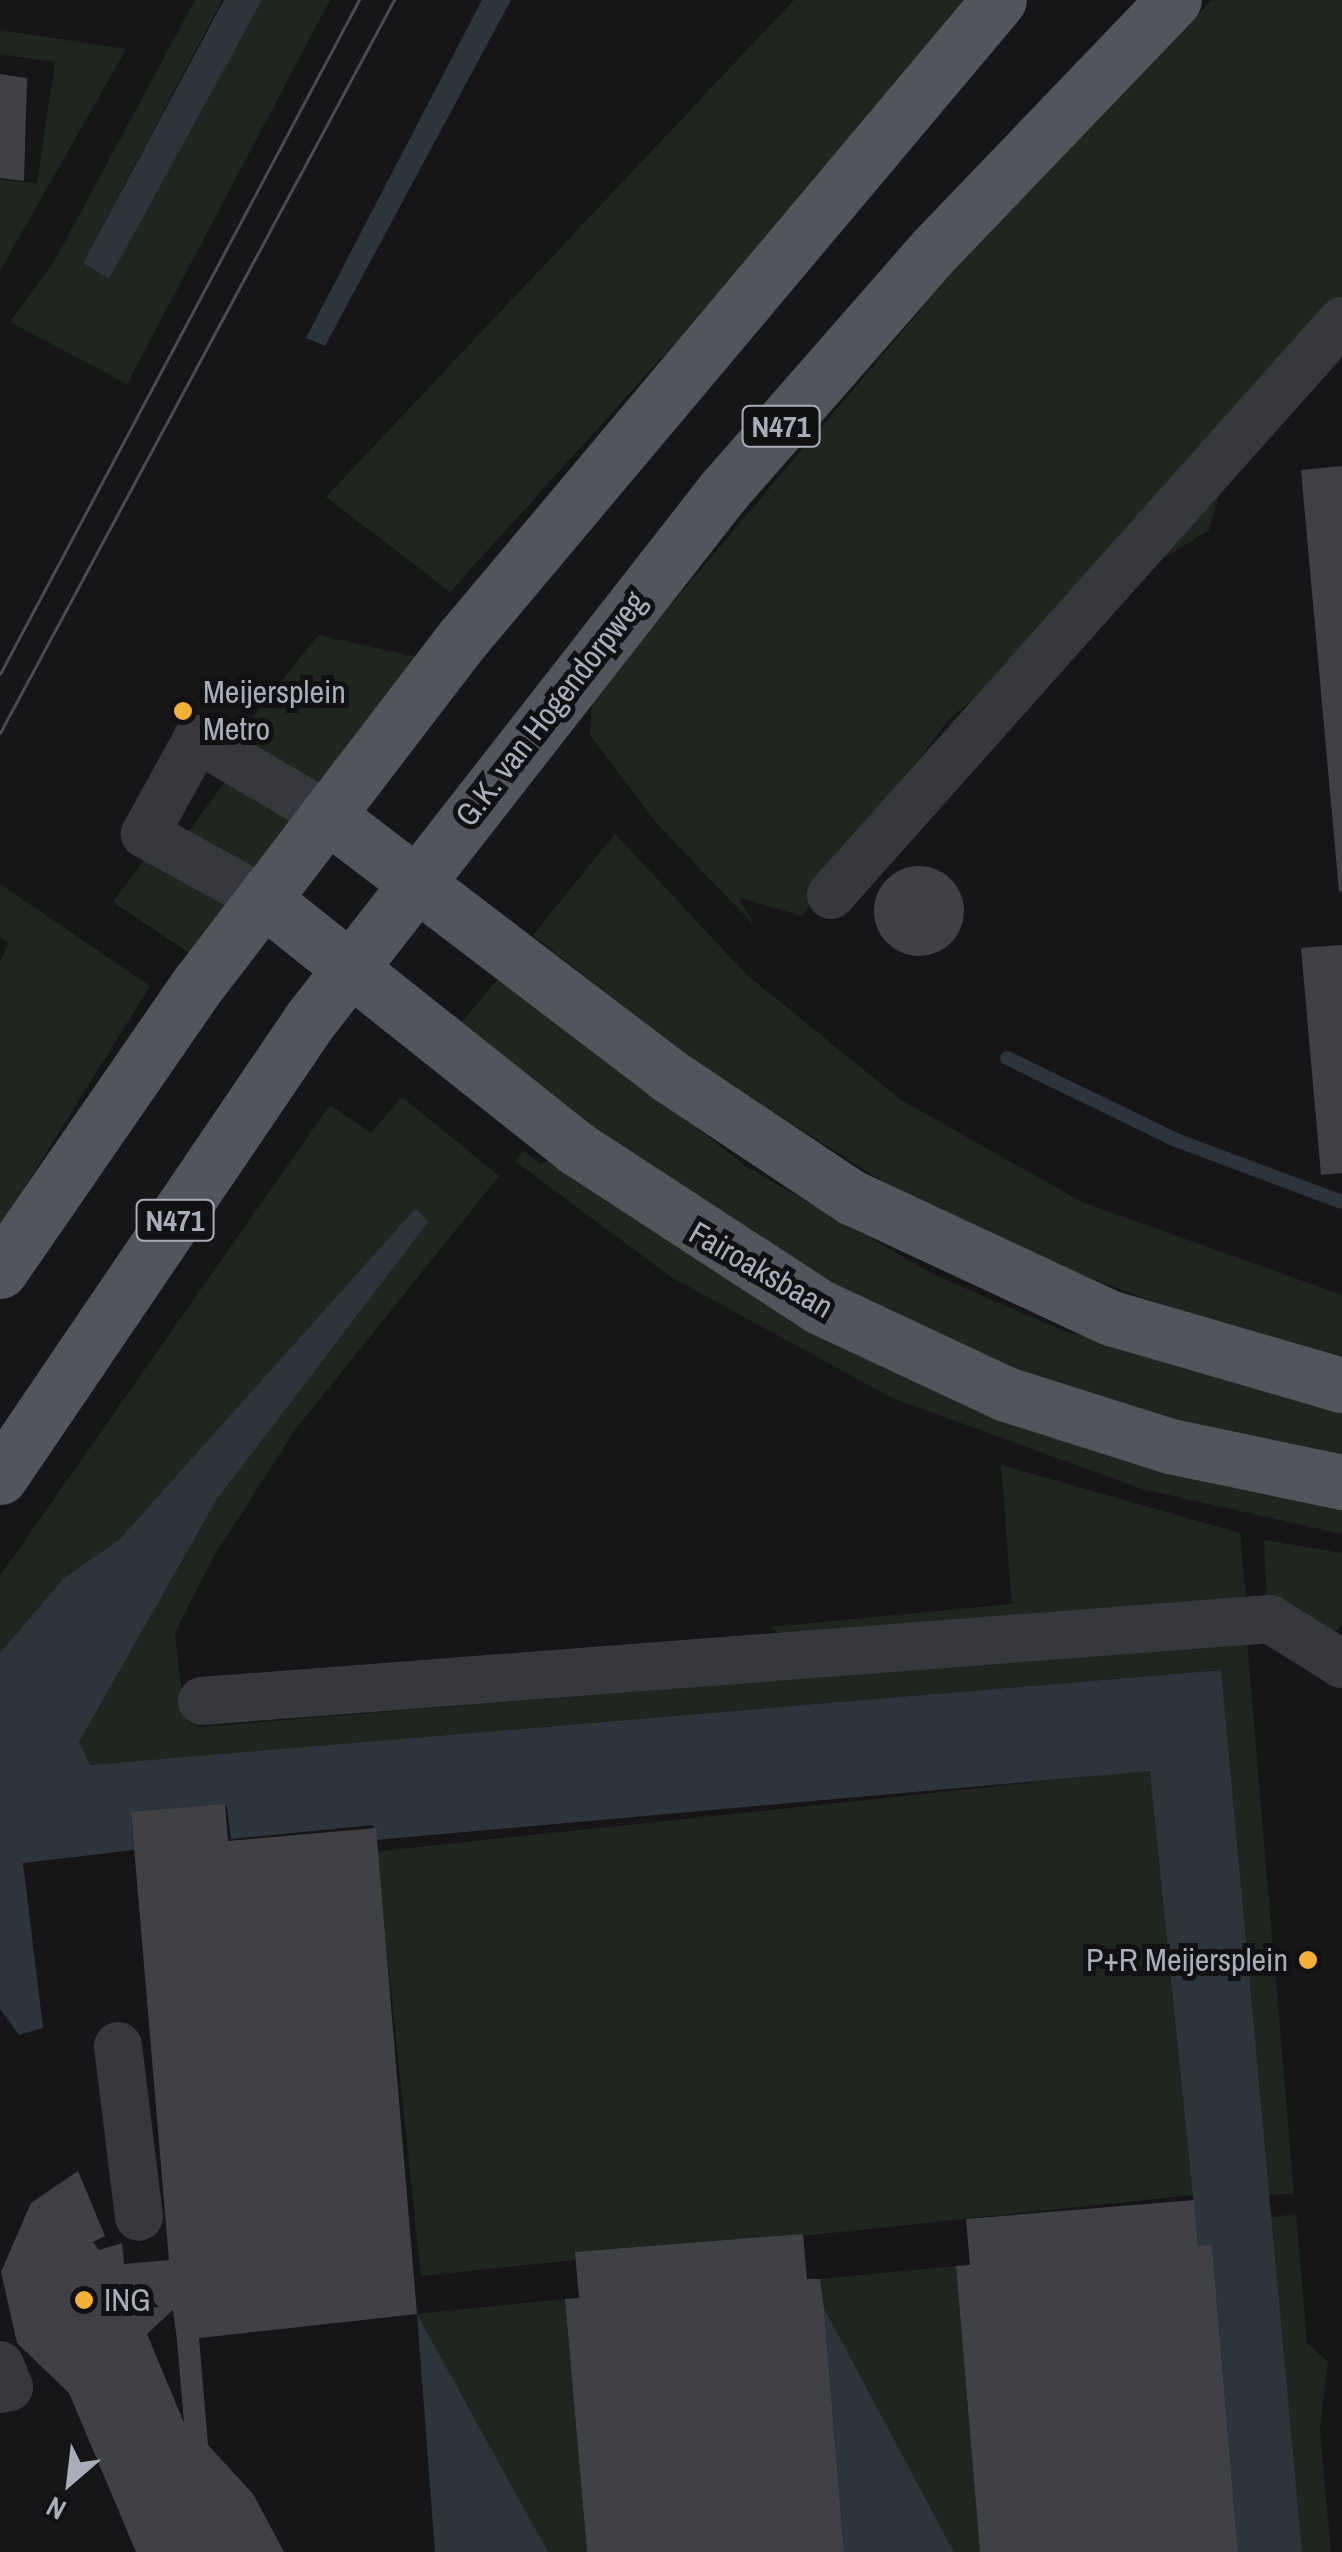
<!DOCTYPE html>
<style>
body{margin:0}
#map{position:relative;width:1342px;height:2552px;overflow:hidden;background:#161618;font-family:"Archivo Narrow",sans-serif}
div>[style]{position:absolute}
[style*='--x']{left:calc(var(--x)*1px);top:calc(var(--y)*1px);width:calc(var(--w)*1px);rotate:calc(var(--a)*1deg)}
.green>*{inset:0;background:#1e261f;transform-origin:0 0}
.water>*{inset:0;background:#2c353c}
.stream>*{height:14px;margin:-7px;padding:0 7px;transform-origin:7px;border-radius:7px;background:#2c353c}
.building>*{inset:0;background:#404145}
.round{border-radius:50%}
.minor>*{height:48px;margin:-24px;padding:0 24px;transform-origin:24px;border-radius:24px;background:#37383d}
.major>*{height:55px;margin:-27.5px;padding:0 27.5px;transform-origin:27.5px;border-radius:27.5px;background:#53555c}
.tram>*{height:2.5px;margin:-1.25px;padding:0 1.25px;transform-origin:1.25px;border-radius:1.25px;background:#4a4c52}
.dots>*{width:28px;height:28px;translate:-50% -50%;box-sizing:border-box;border:5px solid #111113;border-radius:50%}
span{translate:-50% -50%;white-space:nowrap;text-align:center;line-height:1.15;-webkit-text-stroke:10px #111113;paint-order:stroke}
.shield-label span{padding:2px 8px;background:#111113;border:2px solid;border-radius:8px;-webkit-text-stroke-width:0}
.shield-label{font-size:30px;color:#a8adb8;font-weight:700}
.poi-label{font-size:32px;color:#a8adb8}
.left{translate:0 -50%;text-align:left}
.right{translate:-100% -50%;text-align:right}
.street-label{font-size:32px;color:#a8adb8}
.north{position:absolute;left:20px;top:2432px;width:100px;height:100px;-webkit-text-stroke:8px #111113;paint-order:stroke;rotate:208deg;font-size:28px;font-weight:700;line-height:40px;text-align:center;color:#a8adb8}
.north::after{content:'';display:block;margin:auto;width:35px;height:45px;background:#a8adb8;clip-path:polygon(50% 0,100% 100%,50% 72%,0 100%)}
</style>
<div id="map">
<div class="green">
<div style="clip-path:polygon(195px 0,222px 0,83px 263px,108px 278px,262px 0,330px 0,127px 384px,10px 322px,55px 260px)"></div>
<div style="clip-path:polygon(794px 0,985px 0,450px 592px,326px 497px)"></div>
<div style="clip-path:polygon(1212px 0,1342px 0,1342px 353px,1240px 420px,1209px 530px,1089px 605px,949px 719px,802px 916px,738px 897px,755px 926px,657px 824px,590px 735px,592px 698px,973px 248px)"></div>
<div style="clip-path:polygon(0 30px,126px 49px,0 271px,0 180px,37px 183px,55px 62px,0 54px)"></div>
<div style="clip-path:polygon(318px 635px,417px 657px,318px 789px,233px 742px)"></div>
<div style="clip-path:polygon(227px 779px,298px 814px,253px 872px,189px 831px)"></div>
<div style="clip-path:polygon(615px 834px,747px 975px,901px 1100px,1082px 1202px,1342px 1295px,1342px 1356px,1220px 1326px,1029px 1256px,914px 1201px,691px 1060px,533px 935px)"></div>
<div style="clip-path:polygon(148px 855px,231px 899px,192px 955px,113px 902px)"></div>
<div style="clip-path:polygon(0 884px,150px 986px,0 1227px,0 961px,9px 944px,0 937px)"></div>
<div style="clip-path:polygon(501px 975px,747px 1167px,933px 1274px,1061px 1330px,1342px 1409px,1342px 1465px,1048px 1390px,800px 1276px,455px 1030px)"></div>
<div style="clip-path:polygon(402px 1097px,499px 1176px,295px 1430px,214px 1556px,175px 1632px,185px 1720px,199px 1727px,1247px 1642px,1294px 2194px,1265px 2195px,1220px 1670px,90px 1765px,79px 1742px,217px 1499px,417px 1209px,119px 1540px,64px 1578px,0 1653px,0 1576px,330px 1105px,371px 1133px)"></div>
<div style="clip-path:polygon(524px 1151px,540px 1163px,561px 1160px,639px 1218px,1342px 1501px,1342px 1534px,1142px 1489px,892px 1398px,671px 1277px,515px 1161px)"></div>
<div style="clip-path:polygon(1001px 1465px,1240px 1533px,1246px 1598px,787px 1638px,769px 1627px,1012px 1604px)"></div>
<div style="clip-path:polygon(1264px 1540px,1342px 1553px,1342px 1624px,1332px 1635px,1267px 1603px)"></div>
<div style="left:1151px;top:1770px;width:427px;height:779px;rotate:84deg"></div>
<div style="clip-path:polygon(1296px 2214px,1307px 2343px,1328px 2362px,1320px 2430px,1331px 2552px,1302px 2552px,1267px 2218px)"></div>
<div style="clip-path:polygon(956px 2266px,980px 2552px,954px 2552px,824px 2308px,820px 2279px)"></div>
<div style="clip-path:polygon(565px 2299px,587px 2552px,548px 2552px,417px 2314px)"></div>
</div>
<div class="water">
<div style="clip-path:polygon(224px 0,262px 0,109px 279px,83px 263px)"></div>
<div style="clip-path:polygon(482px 0,511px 0,325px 346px,306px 338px)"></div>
<div style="clip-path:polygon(416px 1208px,428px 1222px,217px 1499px,79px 1742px,90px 1765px,1221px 1670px,1302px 2552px,1238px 2552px,1212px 2246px,1198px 2246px,1150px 1771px,375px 1840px,373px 1825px,231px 1839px,227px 1806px,131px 1815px,134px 1850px,23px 1863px,43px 2028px,19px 2035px,0 2009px,0 1653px,64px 1578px,119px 1540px)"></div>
<div style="clip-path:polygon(824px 2308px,954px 2552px,844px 2552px)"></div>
<div style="clip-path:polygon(417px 2314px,548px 2552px,435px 2552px)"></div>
</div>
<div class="stream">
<div style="--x:1007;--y:1058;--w:188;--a:25.9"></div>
<div style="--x:1176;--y:1140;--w:177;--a:20.5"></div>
</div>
<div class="building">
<div style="clip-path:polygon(0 74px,27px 78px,24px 181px,0 178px)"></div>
<div style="clip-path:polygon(1342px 466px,1342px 891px,1339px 892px,1301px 470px)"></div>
<div class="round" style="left:874px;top:866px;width:90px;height:90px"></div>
<div style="clip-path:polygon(1342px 945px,1342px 1173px,1321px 1175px,1301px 948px)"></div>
<div style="clip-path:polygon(evenodd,225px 1804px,228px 1841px,376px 1828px,417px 2314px,199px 2338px,208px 2445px,253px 2494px,284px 2552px,136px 2552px,69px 2393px,17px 2343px,1px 2272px,31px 2203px,78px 2171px,105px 2236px,93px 2242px,99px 2250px,122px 2243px,124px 2264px,169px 2260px,131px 1812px,225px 1804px,173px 2310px,177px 2340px,184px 2423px,147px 2334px,173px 2310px)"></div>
<div style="clip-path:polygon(1194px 2200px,1198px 2246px,1212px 2245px,1238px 2552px,980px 2552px,956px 2266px,970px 2265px,966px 2219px)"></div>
<div style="clip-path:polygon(803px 2234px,807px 2279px,820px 2279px,824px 2308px,844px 2552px,587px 2552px,565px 2299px,579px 2298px,575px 2252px)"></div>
</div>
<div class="minor">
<div style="--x:831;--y:895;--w:769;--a:-48.32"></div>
<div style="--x:263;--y:899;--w:135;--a:-151.2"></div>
<div style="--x:145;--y:834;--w:108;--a:-61.3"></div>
<div style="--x:197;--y:739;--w:151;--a:30.3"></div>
<div style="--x:202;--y:1701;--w:1071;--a:-4.39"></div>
<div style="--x:1270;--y:1619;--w:85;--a:32"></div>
<div style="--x:118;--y:2046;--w:172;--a:83"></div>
<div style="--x:0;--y:2365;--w:24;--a:68"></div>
<div style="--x:9;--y:2387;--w:9;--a:167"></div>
</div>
<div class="major">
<div style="--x:327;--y:815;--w:429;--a:37.3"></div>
<div style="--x:668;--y:1075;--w:220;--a:33.7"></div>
<div style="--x:851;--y:1197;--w:287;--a:25"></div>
<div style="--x:1111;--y:1318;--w:241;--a:16.2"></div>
<div style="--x:263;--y:899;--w:400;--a:38.5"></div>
<div style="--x:576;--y:1148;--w:291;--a:33.1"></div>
<div style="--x:820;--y:1307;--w:205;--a:25.1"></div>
<div style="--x:1006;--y:1394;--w:172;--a:17.6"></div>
<div style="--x:1170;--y:1446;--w:176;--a:11.8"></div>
<div style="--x:0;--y:1271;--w:350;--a:-55.4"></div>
<div style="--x:199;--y:983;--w:434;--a:-52.6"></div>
<div style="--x:463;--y:638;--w:833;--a:-49.97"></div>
<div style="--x:0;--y:1477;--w:552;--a:-55.85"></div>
<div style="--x:310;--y:1020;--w:673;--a:-52.01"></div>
<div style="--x:724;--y:490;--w:320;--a:-48.8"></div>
<div style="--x:935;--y:249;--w:345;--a:-46.2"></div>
</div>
<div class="tram">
<div style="--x:0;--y:674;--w:764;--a:-61.96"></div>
<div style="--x:0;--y:733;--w:832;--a:-61.74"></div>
</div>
<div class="dots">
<div style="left:183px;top:711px;background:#f2b134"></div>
<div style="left:1308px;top:1960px;background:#f2b134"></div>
<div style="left:84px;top:2300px;background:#f2b134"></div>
</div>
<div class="shield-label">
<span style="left:781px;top:426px">N471</span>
<span style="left:175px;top:1220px">N471</span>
</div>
<div class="poi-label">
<span class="left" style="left:203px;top:711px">Meijersplein<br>Metro</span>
<span class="right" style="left:1288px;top:1960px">P+R Meijersplein</span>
<span class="left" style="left:104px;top:2300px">ING</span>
</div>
<div class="street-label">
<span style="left:551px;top:709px;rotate:-52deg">G.K. van Hogendorpweg</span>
<span style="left:761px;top:1270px;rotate:30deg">Fairoaksbaan</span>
</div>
<div class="north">N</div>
</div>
